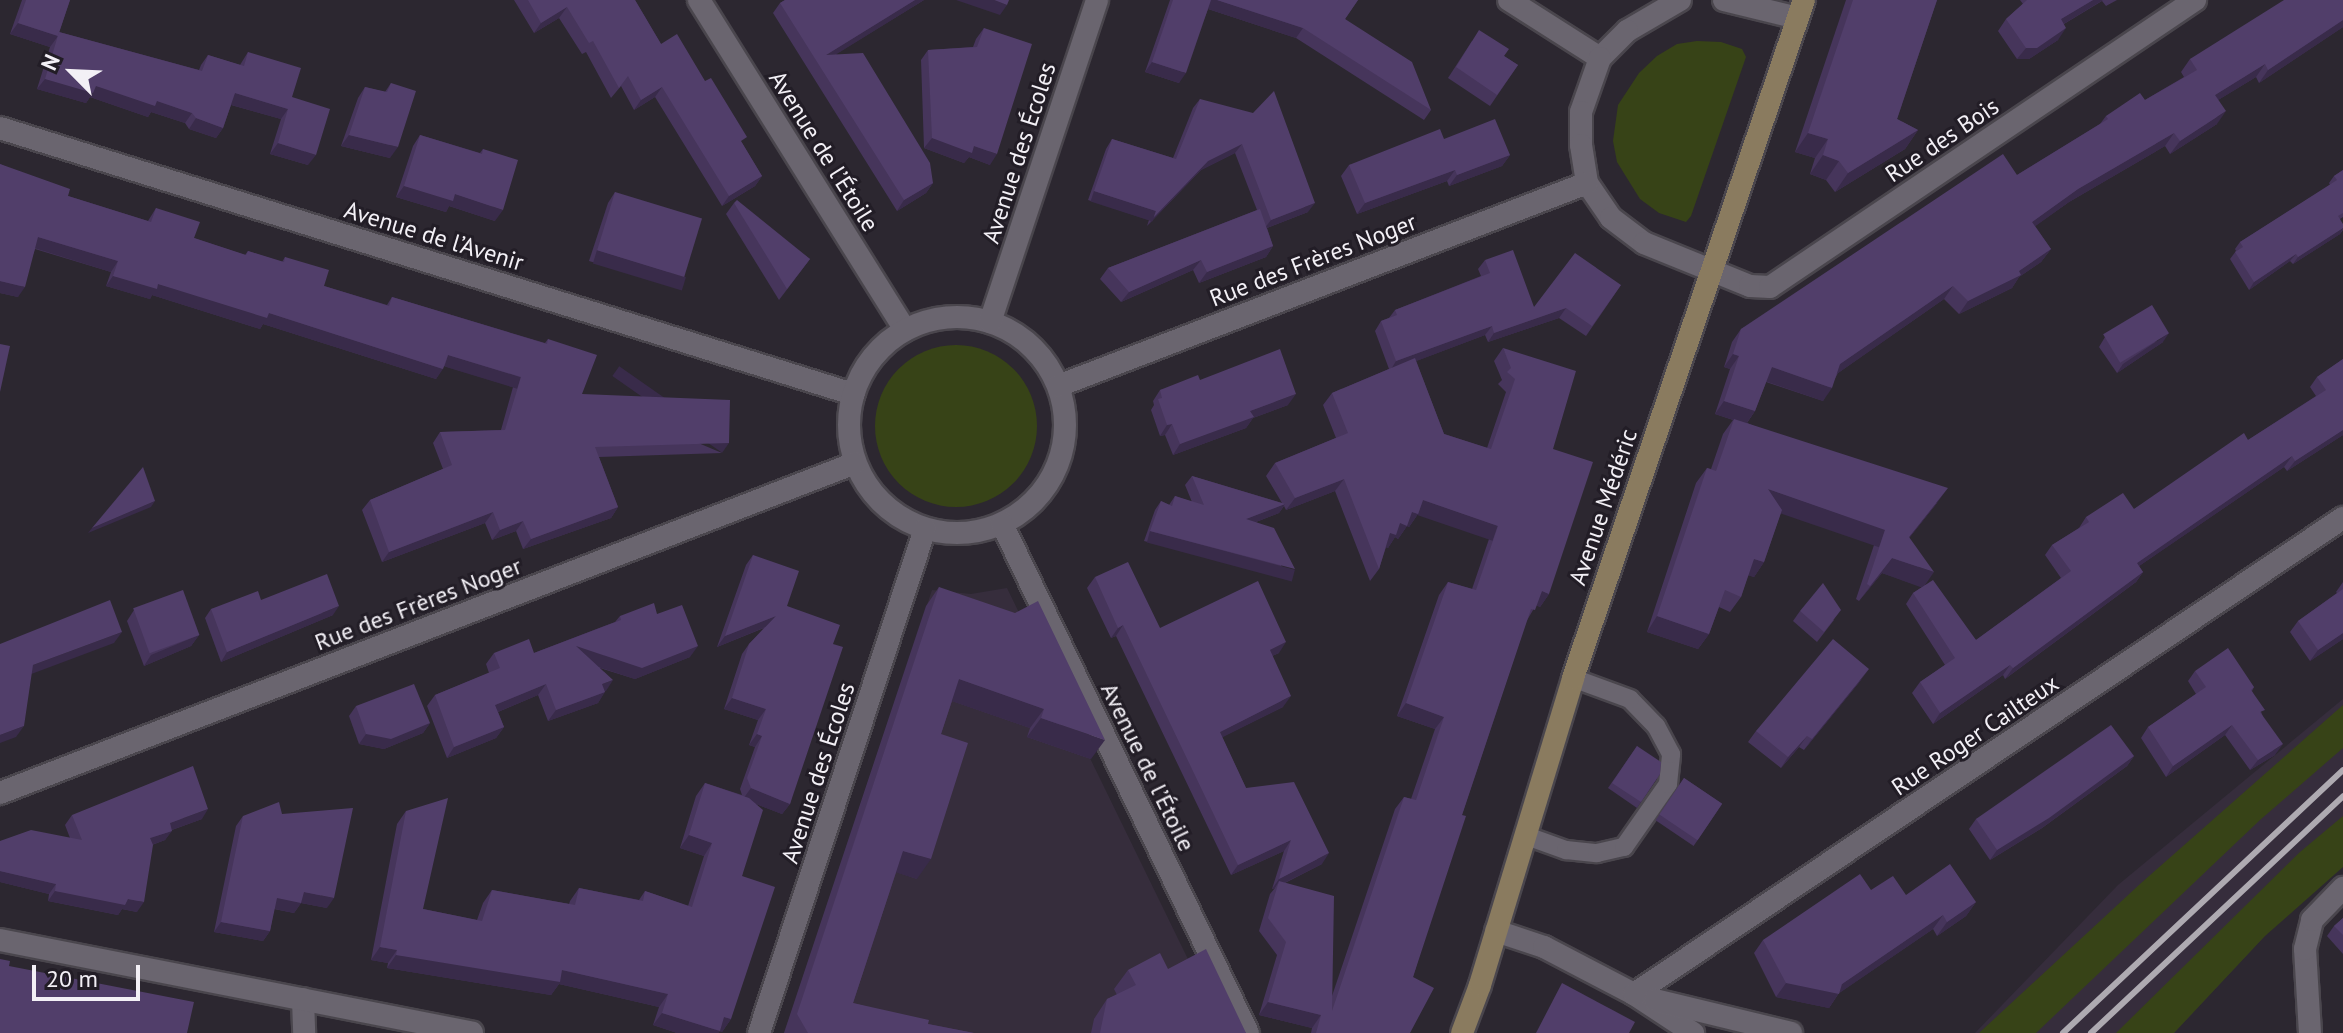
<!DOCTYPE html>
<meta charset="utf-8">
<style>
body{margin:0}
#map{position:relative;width:2343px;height:1033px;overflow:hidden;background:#2c2730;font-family:"PT Sans",sans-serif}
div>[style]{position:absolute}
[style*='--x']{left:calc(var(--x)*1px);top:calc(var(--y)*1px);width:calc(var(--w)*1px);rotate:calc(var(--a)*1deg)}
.built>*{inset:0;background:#362d3c}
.green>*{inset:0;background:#374317}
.round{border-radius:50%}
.roads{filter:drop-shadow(2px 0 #4a464d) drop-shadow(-2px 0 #4a464d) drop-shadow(0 2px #4a464d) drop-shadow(0 -2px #4a464d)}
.service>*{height:18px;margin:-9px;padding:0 9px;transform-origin:9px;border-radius:9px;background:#6a656f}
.minor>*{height:22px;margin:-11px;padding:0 11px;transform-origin:11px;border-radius:11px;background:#6a656f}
.minor>.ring{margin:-11px;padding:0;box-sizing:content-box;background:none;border:22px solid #6a656f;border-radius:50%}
.tertiary>*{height:22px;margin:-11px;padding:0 11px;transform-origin:11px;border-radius:11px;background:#6a656f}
.secondary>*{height:22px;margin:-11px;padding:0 11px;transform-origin:11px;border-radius:11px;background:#8a7b5f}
.rail>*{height:6px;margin:-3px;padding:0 3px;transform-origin:3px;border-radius:3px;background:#aeaab1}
.wall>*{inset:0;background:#46355b;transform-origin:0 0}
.shaded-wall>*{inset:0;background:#392b4a;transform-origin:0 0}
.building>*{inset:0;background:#513e6a;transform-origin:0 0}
span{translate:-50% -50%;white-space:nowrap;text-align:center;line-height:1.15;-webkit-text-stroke:6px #221d26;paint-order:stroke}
.street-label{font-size:24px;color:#f3f0f6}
.north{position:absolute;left:32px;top:32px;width:80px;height:80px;-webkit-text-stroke:6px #221d26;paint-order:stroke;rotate:294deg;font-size:22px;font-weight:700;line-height:32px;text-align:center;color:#f3f0f6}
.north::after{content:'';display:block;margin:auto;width:28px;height:36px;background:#f3f0f6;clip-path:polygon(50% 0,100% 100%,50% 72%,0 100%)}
.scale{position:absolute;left:32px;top:965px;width:108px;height:36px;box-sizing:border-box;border:4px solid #f3f0f6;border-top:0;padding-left:10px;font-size:24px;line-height:28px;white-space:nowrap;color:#f3f0f6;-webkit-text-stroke:6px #221d26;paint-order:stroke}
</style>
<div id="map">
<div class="built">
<div style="clip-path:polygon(1007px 588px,1224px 1033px,784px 1033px,932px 590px,971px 594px)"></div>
<div style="clip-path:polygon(2343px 699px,2343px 852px,2174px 1033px,1975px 1033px,2118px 885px)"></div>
</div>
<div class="green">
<div style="clip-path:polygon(1697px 41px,1721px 42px,1742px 49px,1746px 57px,1691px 216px,1686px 222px,1659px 213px,1640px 199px,1617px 162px,1613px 141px,1618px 105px,1639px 73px,1657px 56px,1677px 44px)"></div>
<div class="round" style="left:875px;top:345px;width:162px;height:162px"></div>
<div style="clip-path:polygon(2343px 705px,2343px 748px,2260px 820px,2036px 1033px,1979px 1033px,2140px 884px)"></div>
<div style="clip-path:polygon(2343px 816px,2343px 867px,2265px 936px,2174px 1033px,2116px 1033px,2300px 852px)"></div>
</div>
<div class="roads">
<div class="service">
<div style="--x:1524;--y:835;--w:45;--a:19.7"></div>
<div style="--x:1566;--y:850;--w:31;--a:6"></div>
<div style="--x:1597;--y:853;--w:28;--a:-13"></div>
<div style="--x:1624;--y:847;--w:77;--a:-55.1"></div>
<div style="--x:1668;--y:784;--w:30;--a:-84"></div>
<div style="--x:1671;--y:754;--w:32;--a:-118"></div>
<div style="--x:1656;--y:726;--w:37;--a:-134"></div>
<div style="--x:1630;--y:699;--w:61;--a:-159.8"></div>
</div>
<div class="minor">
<div style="--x:699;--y:0;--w:389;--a:58"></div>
<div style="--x:1509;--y:0;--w:108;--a:32.5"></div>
<div style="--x:1680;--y:0;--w:61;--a:149.7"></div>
<div style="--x:1627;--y:31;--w:38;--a:135"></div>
<div style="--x:1600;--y:58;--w:57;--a:109.4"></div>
<div style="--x:1581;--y:112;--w:33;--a:90"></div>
<div style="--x:1581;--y:145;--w:38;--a:81"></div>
<div style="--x:1587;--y:183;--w:42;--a:55.6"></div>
<div style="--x:1611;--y:218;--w:41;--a:37.1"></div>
<div style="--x:1644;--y:243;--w:114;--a:22.1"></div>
<div style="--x:1750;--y:286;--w:20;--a:3"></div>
<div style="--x:1770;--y:287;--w:513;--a:-34.03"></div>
<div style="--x:1724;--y:0;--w:76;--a:13.7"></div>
<div style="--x:0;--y:128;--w:894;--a:17.32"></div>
<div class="ring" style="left:849px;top:317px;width:194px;height:194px"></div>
<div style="--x:990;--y:322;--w:339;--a:-71.6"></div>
<div style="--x:1058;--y:386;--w:567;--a:-20.99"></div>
<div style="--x:1002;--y:524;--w:565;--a:64.21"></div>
<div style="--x:0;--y:793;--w:916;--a:-21.1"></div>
<div style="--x:1496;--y:931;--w:51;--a:18.4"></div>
<div style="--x:1544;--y:947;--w:102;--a:27.6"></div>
<div style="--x:1634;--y:994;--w:71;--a:33.5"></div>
<div style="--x:1634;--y:994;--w:854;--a:-33.88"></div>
<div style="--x:303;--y:999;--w:34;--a:88"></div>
<div style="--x:1655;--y:1000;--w:140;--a:13.6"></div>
<div style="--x:759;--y:1033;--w:531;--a:-71.77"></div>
<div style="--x:2310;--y:1033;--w:84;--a:-93.4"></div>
<div style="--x:2305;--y:949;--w:30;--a:-76"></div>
<div style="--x:2312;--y:920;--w:45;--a:-45.9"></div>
</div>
<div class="tertiary">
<div style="--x:0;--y:940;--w:481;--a:11.1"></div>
</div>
<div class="secondary">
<div style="--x:1462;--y:1033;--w:51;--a:-69.4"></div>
<div style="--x:1480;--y:985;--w:321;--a:-73.1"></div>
<div style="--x:1573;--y:678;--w:716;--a:-71.19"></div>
</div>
</div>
<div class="rail">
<div style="--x:2063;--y:1033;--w:384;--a:-43.2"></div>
<div style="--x:2091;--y:1033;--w:346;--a:-43.2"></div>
</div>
<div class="wall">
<div style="clip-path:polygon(22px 0,70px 0,59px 32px,199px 70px,201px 65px,208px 55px,240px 65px,248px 52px,292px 97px,308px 165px,270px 154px,281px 119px,231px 105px,223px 128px,216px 138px,189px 129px,185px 123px,151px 112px,148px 117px,90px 97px,86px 103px,37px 89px,50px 47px,10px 34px)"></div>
<div style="clip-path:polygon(514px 0,635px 0,661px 44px,742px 143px,762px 176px,755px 186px,722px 206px,655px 97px,634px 110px,621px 86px,611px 98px,586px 52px,582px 54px,559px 18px,534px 33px)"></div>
<div style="clip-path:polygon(785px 0,924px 0,836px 54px,933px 183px,926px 193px,897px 211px,773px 13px,780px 3px)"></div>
<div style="clip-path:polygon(1170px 0,1358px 0,1345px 19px,1431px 110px,1424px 120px,1296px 38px,1208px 9px,1179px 83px,1145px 72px)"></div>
<div style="clip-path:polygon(1846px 0,1937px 0,1897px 119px,1918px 130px,1905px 149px,1835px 192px,1826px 180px,1810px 174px,1815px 158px,1795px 152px)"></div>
<div style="clip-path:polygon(2020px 0,2117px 0,2106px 6px,2102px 1px,2064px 24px,2058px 40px,2029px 59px,2017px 59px,1998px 31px,2006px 19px,2023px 4px)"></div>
<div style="clip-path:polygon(2343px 0,2343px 27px,2259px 83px,2256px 77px,2218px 100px,2217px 124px,2170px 154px,2165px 146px,2069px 202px,2035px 226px,2051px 249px,2041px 262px,2019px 277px,2012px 288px,1959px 314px,1944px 299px,1838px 373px,1823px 401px,1766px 382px,1755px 411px,1747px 423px,1937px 503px,1909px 538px,1925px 586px,1976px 640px,2061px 578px,2045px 555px,2052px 545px,2079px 528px,2086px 517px,2134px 509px,2248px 440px,2316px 396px,2310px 387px,2317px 377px,2343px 359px,2343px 435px,2287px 471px,2284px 467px,2139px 566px,2143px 572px,2136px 582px,2005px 679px,2003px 675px,1933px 724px,1912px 693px,1920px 682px,1945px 665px,1906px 604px,1913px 593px,1922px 587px,1882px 573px,1859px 601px,1856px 599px,1874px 545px,1781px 512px,1764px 562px,1754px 577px,1748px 575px,1741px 597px,1730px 612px,1719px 607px,1709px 634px,1698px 649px,1647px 632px,1696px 483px,1707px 468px,1711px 469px,1723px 434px,1733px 420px,1715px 414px,1730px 369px,1724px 367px,1732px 342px,1741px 329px,2017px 175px,2100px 124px,2106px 116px,2145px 100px,2184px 77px,2181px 72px,2190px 59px)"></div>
<div style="clip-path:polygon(984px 28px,990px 165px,969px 157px,964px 163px,924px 148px,921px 60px,928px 50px,973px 47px,976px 39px)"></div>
<div style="clip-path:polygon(1472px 41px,1504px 56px,1518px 65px,1490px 106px,1448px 78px)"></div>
<div style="clip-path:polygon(391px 83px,390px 158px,341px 146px,358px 98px,365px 87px,385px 92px)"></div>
<div style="clip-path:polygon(1200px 99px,1308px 212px,1267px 228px,1273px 246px,1266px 257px,1199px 283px,1193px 270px,1121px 302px,1100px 279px,1108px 268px,1257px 210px,1235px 153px,1201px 170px,1147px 226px,1149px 220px,1088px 200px,1106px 149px,1112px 139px,1173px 158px,1193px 108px)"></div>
<div style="clip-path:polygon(420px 135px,480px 153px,483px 149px,495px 221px,449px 206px,446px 212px,396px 197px,413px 146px)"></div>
<div style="clip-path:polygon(1444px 139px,1510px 155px,1502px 166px,1449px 186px,1447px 181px,1357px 214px,1341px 176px,1349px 165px)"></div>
<div style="clip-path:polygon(0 164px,68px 196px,148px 221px,156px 208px,194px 238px,245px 255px,248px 251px,282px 262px,285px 257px,324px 286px,387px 305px,392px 297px,545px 343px,548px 339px,582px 394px,722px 453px,599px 457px,618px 507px,611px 518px,523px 549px,516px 531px,492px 540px,485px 523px,382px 562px,362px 510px,370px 500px,443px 469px,433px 443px,440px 432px,501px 430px,513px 387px,444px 366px,436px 379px,263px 324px,260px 329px,152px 295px,150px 299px,106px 286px,111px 272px,35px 249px,18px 297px,0 293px)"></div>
<div style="clip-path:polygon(2343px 170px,2343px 217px,2340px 219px,2343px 230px,2340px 234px,2293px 264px,2290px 261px,2249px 290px,2230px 259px,2236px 251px,2235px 249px,2240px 242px,2330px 185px,2329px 183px,2334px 176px)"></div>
<div style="clip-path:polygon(615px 192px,679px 288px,589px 261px,608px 203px)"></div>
<div style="clip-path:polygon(734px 203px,810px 259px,779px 300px,726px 214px)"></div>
<div style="clip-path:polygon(1485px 260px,1534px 307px,1621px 285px,1586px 336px,1559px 318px,1488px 342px,1485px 335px,1416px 361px,1444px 434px,1487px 448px,1506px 392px,1498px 384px,1502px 380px,1494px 361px,1503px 348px,1553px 449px,1549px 594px,1540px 607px,1536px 605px,1526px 622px,1462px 815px,1413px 977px,1410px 1033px,1311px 1033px,1312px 1028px,1259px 1015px,1277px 955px,1259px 931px,1270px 894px,1275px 888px,1272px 889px,1284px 851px,1231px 875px,1116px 636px,1111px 638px,1087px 588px,1095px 577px,1160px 628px,1279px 653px,1272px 656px,1283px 707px,1222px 737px,1246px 788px,1322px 864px,1285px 883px,1332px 996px,1395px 809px,1404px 797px,1411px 799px,1435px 729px,1397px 716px,1439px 595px,1448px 582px,1472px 589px,1489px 539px,1418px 514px,1409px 527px,1407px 526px,1398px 539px,1395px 537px,1388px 548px,1386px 547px,1379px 569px,1370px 581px,1335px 491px,1286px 510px,1284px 506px,1279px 513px,1256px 522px,1289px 579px,1144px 541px,1155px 510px,1161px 501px,1169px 505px,1175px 496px,1192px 502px,1185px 485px,1192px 476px,1282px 503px,1266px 476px,1275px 463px,1336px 438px,1323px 405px,1332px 393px,1389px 369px,1375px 331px,1381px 321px,1389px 318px,1395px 310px,1481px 276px,1478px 269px)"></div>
<div style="clip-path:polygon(2105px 337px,2163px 342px,2117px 373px,2099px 347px)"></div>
<div style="clip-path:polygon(1200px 380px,1288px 405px,1253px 418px,1246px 428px,1173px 455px,1165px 435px,1160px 436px,1151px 410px,1154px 405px,1153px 401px,1160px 390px)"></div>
<div style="clip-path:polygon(753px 555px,787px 606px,833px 644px,790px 804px,782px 814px,756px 804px,742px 876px,731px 1019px,722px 1032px,720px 1031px,718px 1033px,677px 1033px,653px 1025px,659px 1007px,559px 984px,551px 995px,387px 968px,388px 963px,371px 960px,397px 824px,406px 811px,423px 909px,477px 920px,483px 903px,492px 890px,569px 904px,570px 901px,579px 888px,639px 900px,645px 891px,688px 906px,704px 856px,680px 848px,696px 796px,705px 783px,742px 795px,740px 789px,755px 747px,749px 745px,758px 720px,724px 709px,742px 654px,749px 644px,764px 628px,717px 647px,746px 565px)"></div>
<div style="clip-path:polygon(2343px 582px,2343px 639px,2310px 661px,2290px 632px,2298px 621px,2337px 593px,2336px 592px)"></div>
<div style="clip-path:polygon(939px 587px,1091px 759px,1027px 737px,1030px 728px,952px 701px,941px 734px,917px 879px,896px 872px,853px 1003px,928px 1024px,974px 1033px,784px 1033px,926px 606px)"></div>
<div style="clip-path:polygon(261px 600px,333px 615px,221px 662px,205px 618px,211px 609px)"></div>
<div style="clip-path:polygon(134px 610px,199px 635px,191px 646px,144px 666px,127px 621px)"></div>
<div style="clip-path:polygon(1800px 611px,1834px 620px,1817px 642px,1793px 621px)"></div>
<div style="clip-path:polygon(657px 614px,690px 657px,635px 679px,600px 668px,605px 691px,598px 703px,548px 721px,538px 695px,498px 712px,504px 727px,496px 738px,447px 758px,427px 706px,435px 695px,489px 673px,486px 664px,494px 653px,534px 653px,615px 622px,620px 616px)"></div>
<div style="clip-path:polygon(2195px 671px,2254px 687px,2252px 691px,2262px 714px,2275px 755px,2250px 770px,2225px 735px,2166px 777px,2141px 738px,2148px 727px,2196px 694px,2188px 681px)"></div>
<div style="clip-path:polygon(1861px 680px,1804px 750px,1799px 747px,1781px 768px,1748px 742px,1756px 731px)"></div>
<div style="clip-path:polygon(356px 706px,430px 723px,423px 733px,384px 749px,359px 744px,349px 716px)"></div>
<div style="clip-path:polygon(1637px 746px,1660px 774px,1637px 808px,1608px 788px)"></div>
<div style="clip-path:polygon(2134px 756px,2127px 766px,2042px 828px,1990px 860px,1969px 829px,1976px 819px)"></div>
<div style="left:1684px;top:778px;width:46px;height:51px;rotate:34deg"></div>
<div style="clip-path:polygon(282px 814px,327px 908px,301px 903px,294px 913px,274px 909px,270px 931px,263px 941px,214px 932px,236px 826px,243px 816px)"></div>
<div style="clip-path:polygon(72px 815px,202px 819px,172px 830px,165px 840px,152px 845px,137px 912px,122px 909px,118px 915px,48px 901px,49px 894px,0 882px,0 841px,70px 838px,65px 825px)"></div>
<div style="clip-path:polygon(1871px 890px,1906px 895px,1976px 902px,1966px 916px,1937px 936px,1933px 929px,1839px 993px,1829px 1008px,1776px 997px,1754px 953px,1763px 940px)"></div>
<div style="clip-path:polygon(2343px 918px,2343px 954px,2327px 936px,2334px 926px)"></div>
<div style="clip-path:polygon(1168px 969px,1246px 1033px,1091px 1033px,1094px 1019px,1107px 999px,1117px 995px,1114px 989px,1128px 970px)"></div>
</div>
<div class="shaded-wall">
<div style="clip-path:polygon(915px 0,924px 0,819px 65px,826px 55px)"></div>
<div style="clip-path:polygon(956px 0,994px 0,1007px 5px,1000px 15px)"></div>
<div style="clip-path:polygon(1210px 0,1217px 0,1303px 28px,1296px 38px,1205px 8px)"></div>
<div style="clip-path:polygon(2093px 0,2103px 0,2052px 31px,2061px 19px)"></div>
<div style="clip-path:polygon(567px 7px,559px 18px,534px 33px,541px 23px)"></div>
<div style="clip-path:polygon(2343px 20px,2343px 27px,2259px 83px,2268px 70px)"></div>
<div style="clip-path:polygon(18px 23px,58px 36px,50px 47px,10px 34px)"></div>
<div style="clip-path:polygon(2066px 28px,2058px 40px,2029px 59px,2017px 59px,2026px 48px)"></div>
<div style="clip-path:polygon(1152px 62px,1186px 73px,1179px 83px,1145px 72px)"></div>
<div style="clip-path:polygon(2265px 64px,2256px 77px,2205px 108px,2215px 95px)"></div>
<div style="clip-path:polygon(45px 79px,96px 86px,157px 101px,192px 113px,185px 123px,151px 112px,148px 117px,90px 97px,86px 103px,37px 89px)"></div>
<div style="clip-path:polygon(662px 87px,655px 97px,634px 110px,641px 100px)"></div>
<div style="clip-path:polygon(235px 93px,288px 109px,281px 119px,228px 104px)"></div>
<div style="clip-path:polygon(2226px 111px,2217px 124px,2170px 154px,2180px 141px)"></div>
<div style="clip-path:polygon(196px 118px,223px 128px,216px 138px,189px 129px)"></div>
<div style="clip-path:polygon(1918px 130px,1905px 149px,1835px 192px,1848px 173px)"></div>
<div style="clip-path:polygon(1808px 133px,1828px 139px,1815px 158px,1795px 152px)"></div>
<div style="clip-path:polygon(2174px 133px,2165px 146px,2069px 202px,2023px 235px,2032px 222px,2078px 189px)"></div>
<div style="clip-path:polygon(349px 135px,398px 147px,390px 158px,341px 146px)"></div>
<div style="clip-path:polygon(932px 138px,974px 146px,997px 154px,990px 165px,969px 157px,964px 163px,924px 148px)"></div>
<div style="clip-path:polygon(278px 143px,316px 155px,308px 165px,270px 154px)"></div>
<div style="clip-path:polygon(1242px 144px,1235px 153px,1201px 170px,1147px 226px,1154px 217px,1208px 161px)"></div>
<div style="clip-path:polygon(1510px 155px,1502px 166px,1449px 186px,1457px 175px)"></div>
<div style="clip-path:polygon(1823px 155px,1839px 161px,1826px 180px,1810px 174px)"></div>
<div style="clip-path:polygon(1455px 170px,1447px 181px,1357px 214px,1365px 203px)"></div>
<div style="clip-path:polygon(762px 176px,755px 186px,722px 206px,729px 196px)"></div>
<div style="clip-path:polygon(933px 183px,926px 193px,897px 211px,904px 200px)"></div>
<div style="clip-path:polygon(404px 186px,455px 194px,503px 210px,495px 221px,449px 206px,446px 212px,396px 197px)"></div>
<div style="left:1094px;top:191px;width:65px;height:11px;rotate:18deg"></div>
<div style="clip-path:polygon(1315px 203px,1308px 212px,1264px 229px,1271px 220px)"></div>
<div style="clip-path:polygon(2343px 228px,2340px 234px,2293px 264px,2298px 257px)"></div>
<div style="clip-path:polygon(38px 237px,118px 261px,111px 272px,31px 247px)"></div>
<div style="clip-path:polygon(1273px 246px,1266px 257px,1199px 283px,1207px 272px)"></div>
<div style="clip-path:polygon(2051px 249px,2041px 262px,2019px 277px,2012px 288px,1959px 314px,1968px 301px,2019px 271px)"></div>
<div style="left:597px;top:250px;width:93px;height:14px;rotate:17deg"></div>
<div style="clip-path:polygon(2296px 254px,2290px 261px,2249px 290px,2254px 282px)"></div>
<div style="clip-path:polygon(1201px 260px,1193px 270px,1121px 302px,1129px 292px)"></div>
<div style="clip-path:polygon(113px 276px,158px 284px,269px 313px,443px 369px,436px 379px,263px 324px,260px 329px,152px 295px,150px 299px,106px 286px)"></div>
<div style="clip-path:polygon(0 281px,25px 287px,18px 297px,0 293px)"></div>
<div style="clip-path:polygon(1953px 286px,1944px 299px,1831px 378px,1840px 364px)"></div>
<div style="clip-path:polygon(1566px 308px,1559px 318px,1488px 342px,1494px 333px)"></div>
<div style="clip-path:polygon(1492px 326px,1485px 335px,1390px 371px,1396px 361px)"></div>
<div style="clip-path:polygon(2169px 333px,2163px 342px,2117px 373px,2123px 364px)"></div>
<div style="clip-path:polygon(1733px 354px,1739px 356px,1730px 369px,1724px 367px)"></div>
<div style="left:448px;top:355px;width:76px;height:12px;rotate:17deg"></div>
<div style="clip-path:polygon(1772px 367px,1832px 388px,1823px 401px,1762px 380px)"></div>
<div style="clip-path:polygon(1296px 394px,1288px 405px,1253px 418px,1246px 428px,1173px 455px,1180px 444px,1250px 411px)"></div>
<div style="clip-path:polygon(1724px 401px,1755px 411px,1746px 424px,1715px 414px)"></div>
<div style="clip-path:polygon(1172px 424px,1165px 435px,1160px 436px,1167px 425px)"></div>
<div style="clip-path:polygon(2343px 430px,2343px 435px,2287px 471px,2295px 461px)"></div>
<div style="left:729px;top:443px;width:12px;height:134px;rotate:125deg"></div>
<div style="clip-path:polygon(2292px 456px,2284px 467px,2129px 573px,2137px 563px)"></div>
<div style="clip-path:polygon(1344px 479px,1335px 491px,1286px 510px,1295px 498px)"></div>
<div style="clip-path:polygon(1948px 488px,1937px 503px,1898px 552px,1909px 537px)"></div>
<div style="left:1768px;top:489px;width:124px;height:19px;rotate:19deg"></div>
<div style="left:1423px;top:500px;width:79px;height:16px;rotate:19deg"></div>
<div style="clip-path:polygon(155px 501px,151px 507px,88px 533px,92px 528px)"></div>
<div style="clip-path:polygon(1285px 504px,1279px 513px,1240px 528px,1246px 519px)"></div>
<div style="clip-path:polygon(618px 507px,611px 518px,523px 549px,531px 539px)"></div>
<div style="clip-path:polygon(493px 512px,485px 523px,382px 562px,389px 552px)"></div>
<div style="clip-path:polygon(1412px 512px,1418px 514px,1409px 527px,1407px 526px,1398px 539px,1395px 537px,1388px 548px,1381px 546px,1390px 533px)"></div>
<div style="clip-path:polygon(523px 521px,516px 531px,492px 540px,500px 530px)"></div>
<div style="left:1150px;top:531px;width:150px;height:12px;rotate:15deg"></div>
<div style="clip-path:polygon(1892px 558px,1934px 572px,1923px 588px,1882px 573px,1859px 601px)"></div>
<div style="clip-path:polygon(1754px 559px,1764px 562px,1754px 577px,1743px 574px)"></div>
<div style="clip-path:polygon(2143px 572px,2136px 582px,2005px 679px,2013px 668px)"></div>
<div style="clip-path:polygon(1542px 591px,1549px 594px,1540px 607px,1533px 604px)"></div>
<div style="clip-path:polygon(339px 606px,333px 615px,221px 662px,227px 652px)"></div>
<div style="clip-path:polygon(776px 616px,768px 626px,717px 647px,725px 636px)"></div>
<div style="clip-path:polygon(1657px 616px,1709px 634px,1698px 649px,1647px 632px)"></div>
<div style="clip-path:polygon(1123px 625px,1116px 636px,1111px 638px,1118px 628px)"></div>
<div style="clip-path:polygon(122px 632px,114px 643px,26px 676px,33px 665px)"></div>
<div style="clip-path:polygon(2343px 633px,2343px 639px,2310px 661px,2318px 650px)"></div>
<div style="clip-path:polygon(199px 635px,191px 646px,144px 666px,151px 655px)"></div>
<div style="clip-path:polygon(1286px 642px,1279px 653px,1263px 660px,1270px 650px)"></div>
<div style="clip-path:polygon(576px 646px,698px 646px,690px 657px,635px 679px,568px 657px)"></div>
<div style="clip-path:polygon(2010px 665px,2003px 675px,1933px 724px,1940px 713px)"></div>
<div style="clip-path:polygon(1869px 669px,1861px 680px,1804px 750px,1812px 739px)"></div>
<div style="clip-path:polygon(959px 679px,1044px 709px,1030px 728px,946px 699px)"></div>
<div style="clip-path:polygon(613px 680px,606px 691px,595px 695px,602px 684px)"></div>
<div style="clip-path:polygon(546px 684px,538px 695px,488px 716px,495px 705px)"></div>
<div style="clip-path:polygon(605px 692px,598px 703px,548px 721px,556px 710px)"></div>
<div style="clip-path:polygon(1291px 696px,1283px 707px,1213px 742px,1220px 732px)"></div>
<div style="clip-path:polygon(732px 698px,766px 709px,758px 720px,724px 709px)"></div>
<div style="clip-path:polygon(1406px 703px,1444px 717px,1435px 729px,1397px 716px)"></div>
<div style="clip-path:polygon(1041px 718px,1105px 740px,1091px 759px,1027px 737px)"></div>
<div style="clip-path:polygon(430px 723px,423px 733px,384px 749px,359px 744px,366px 734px)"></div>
<div style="clip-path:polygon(2232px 725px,2225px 735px,2166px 777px,2173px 766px)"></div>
<div style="clip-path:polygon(24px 726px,16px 737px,0 743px,0 735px)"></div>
<div style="clip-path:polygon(504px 727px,496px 738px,447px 758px,454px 747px)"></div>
<div style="clip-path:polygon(757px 734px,762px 736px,755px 747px,749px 745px)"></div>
<div style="clip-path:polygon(1807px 736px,1799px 747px,1781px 768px,1788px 757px)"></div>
<div style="clip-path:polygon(2283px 744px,2275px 755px,2250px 770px,2258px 760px)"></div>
<div style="clip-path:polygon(2134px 756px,2127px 766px,2042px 828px,1990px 860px,1997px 850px)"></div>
<div style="clip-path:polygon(751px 788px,790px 804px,782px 814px,743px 799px)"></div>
<div style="clip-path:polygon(208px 809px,202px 819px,163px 833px,170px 823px)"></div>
<div style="clip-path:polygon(172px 831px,165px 840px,143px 848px,150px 838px)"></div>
<div style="clip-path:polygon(689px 835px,712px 843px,704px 856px,680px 848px)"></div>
<div style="clip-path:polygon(1291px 840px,1284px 851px,1231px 875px,1238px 865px)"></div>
<div style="clip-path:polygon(903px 851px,931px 859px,917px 879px,889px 870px)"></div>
<div style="clip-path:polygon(1329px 853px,1322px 864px,1278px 886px,1279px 881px,1275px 888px,1272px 889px,1279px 879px)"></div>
<div style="clip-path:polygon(0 871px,56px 884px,49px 894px,0 882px)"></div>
<div style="clip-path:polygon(55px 891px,128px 899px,144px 902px,137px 912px,122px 909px,118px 915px,48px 901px)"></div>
<div style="clip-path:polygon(304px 892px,334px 898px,327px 908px,301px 903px,294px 913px,270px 908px,277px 898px)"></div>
<div style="clip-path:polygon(1976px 902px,1966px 916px,1937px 936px,1947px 922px)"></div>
<div style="clip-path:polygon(1943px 915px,1933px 929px,1838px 994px,1829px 1008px,1776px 997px,1786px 983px,1842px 984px)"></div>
<div style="clip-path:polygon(221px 922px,270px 931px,263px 941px,214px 932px)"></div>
<div style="clip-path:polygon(380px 947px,397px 950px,388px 963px,371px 960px)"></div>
<div style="clip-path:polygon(396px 955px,562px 970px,668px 994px,659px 1007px,559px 984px,551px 995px,387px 968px)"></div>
<div style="clip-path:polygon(1268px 1002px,1321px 1015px,1312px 1028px,1259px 1015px)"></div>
<div style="clip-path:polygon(662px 1013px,720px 1031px,718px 1033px,677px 1033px,653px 1025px)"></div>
<div style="clip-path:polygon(724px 1017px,731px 1019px,722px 1032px,715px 1030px)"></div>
</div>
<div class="building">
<div style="clip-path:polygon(26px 0,70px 0,58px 36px,18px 23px)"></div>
<div style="clip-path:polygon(528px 0,635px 0,661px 44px,677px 34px,705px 81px,711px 78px,747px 137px,741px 141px,762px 176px,729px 196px,662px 87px,641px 100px,628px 76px,619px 88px,593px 41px,589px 43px,567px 7px,541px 23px)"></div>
<div style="clip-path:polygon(785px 0,915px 0,826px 55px,863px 53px,930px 163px,933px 183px,904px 200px,780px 3px)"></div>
<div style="clip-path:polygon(994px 0,1009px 0,1007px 5px)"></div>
<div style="clip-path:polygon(1173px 0,1211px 0,1186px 73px,1152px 62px)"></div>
<div style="clip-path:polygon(1217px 0,1358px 0,1345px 19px,1412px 62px,1431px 110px,1303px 28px)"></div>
<div style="clip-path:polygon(1853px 0,1937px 0,1897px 119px,1918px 130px,1848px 173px,1839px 161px,1823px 155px,1828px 139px,1808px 133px)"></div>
<div style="clip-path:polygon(2027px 0,2093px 0,2061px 19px,2066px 28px,2037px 48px,2026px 48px,2006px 19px)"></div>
<div style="clip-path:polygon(2284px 0,2343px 0,2343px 20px,2268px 70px,2265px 64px,2215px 95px,2226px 111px,2180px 141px,2174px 133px,2078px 189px,2032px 222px,2051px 249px,2019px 271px,2021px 275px,1968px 301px,1953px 286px,1840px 364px,1832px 388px,1772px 367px,1755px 411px,1724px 401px,1739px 356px,1733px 354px,1741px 329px,2003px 154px,2017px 175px,2108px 119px,2106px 116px,2140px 93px,2145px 100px,2197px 70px,2190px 59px)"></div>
<div style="clip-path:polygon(984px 28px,1032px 44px,997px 154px,974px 146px,972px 153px,932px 138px,928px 50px,977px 47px)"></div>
<div style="clip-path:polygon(1479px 30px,1509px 49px,1504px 56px,1518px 65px,1497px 95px,1456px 67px)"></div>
<div style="clip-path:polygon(59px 32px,202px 71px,208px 55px,244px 66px,248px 52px,301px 68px,292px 97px,330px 109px,316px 155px,278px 143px,288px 109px,235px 93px,223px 128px,196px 118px,192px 113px,157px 101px,155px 106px,96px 86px,93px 93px,45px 79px)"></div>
<div style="clip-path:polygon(391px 83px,416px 91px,398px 147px,349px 135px,365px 87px,387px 92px)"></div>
<div style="clip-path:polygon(1274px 91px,1315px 203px,1271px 220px,1242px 144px,1208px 161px,1154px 217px,1156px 211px,1094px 191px,1112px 139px,1176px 159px,1200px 99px,1253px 113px)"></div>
<div style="clip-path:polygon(1495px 119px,1510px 155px,1457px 175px,1455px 170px,1365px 203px,1349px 165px,1440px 129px,1444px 139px)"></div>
<div style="clip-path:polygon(420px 135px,482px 154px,483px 149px,518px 160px,503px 210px,455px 194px,453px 201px,404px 186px)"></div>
<div style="clip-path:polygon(0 164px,70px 189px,68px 196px,151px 222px,156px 208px,200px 222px,194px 238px,246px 255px,248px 251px,284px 262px,285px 257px,329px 270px,324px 286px,389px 306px,392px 297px,547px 344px,548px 339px,597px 355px,582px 394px,730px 400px,729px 443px,595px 447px,618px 507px,531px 539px,523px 521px,500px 530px,493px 512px,389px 552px,370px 500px,452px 465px,440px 432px,505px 430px,521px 377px,448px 355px,443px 369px,269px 313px,267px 318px,158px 284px,157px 289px,113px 276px,118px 261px,38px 237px,25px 287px,0 281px)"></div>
<div style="clip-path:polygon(2343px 170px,2343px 213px,2338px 216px,2343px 224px,2343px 228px,2298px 257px,2296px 254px,2254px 282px,2235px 252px,2243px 247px,2240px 242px,2337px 180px,2334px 176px)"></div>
<div style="left:615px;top:192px;width:91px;height:61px;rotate:17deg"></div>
<div style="clip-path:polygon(737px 200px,810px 259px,787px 289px,734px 203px)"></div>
<div style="clip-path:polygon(1260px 209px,1273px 246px,1207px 272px,1201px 260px,1129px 292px,1108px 268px)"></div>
<div style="clip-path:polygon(1513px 250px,1534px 307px,1575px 253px,1621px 285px,1592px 326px,1566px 308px,1494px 333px,1492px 326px,1396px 361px,1381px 321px,1397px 315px,1395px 310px,1490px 273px,1485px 260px)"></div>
<div style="left:2152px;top:305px;width:33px;height:57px;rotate:59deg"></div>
<div style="clip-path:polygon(0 344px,10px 346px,0 392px)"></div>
<div style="clip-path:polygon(1503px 348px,1576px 371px,1553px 449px,1593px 462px,1549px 594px,1542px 591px,1535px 610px,1531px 609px,1462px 815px,1466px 816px,1413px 977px,1434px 988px,1410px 1033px,1316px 1033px,1321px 1015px,1268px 1002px,1286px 942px,1268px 918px,1279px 881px,1334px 896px,1332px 1011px,1404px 797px,1416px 800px,1444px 717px,1406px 703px,1448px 582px,1476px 590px,1498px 526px,1423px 500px,1418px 514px,1412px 512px,1407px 526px,1400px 523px,1396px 535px,1390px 533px,1379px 569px,1344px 479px,1295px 498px,1275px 463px,1348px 433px,1332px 393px,1415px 358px,1444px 434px,1491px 449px,1515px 379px,1507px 372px,1511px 368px)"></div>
<div style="clip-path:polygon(1280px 349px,1296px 394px,1250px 411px,1254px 417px,1180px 444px,1172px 424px,1167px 425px,1158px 399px,1162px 398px,1160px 390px,1198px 375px,1200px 380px)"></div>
<div style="clip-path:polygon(2343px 359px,2343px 430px,2295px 461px,2292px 456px,2137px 563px,2143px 572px,2013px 668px,2010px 665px,1940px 713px,1920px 682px,1955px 658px,1913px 593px,1933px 580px,1976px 640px,2071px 571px,2052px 545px,2089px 522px,2086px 517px,2123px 493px,2134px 509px,2244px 433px,2248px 440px,2326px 390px,2317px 377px)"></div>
<div style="clip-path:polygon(1734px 419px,1948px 488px,1909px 537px,1934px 572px,1892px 558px,1870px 586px,1867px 584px,1885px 530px,1768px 489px,1782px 510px,1764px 562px,1754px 559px,1741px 597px,1725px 590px,1709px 634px,1657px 616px,1707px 468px,1716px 471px)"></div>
<div style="clip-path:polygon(143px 467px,155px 501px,92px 528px)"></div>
<div style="clip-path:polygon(1192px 476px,1285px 504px,1246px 519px,1274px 528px,1295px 569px,1150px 531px,1161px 501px,1172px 506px,1175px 496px,1204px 505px)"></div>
<div style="clip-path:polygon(753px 555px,799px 571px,787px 606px,840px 625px,833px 644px,843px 647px,790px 804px,751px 788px,747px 778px,762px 736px,757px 734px,766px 709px,732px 698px,749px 644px,776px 616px,725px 636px)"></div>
<div style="clip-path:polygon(1128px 562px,1160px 628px,1258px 581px,1286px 642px,1270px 650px,1291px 696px,1220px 732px,1246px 788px,1294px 782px,1329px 853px,1279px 879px,1291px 840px,1238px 865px,1123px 625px,1118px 628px,1095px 577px)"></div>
<div style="clip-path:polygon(327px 574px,339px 606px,227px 652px,211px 609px,258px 591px,261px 600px)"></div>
<div style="clip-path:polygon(1823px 583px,1841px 610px,1824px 632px,1800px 611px)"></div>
<div style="clip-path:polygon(939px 587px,1015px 613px,1038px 601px,1105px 740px,1041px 718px,1044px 709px,959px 679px,941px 734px,968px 743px,931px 859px,903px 851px,853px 1003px,929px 1020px,928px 1024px,974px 1033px,808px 1033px,797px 1014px)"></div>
<div style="clip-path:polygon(2343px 589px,2343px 633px,2318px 650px,2298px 621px)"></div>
<div style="left:183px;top:590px;width:48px;height:53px;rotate:70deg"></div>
<div style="clip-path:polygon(110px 600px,122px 632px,33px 665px,24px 726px,0 735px,0 644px)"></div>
<div style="clip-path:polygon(654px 603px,657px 614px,682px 605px,698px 646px,642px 668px,576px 646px,613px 680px,602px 684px,605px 692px,556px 710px,546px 684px,495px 705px,504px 727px,454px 747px,435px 695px,500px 668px,494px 653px,529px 639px,534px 653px,621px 620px,620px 616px)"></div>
<div style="clip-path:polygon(1833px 639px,1869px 669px,1812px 739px,1807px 736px,1788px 757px,1756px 731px)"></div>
<div style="clip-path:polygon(2228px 648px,2254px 687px,2251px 690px,2265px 710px,2260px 712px,2283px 744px,2258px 760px,2232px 725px,2173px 766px,2148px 727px,2206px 687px,2195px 671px)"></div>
<div style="clip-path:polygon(414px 684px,430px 723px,391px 739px,366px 734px,356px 706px)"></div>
<div style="clip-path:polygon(2111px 725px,2134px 756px,2049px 818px,1997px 850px,1976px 819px)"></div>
<div style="clip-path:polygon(1637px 746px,1661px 762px,1660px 774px,1641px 802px,1612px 783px)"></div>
<div style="clip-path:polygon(193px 766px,208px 809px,170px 823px,172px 831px,150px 838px,153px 845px,144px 902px,128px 899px,125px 905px,55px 891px,56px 884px,0 871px,0 841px,31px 830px,82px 840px,72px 815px)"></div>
<div style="left:1684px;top:778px;width:46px;height:44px;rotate:34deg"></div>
<div style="clip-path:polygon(705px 783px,749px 798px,763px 810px,742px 876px,775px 887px,731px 1019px,724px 1017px,720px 1031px,662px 1013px,668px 994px,562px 970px,560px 982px,396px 955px,397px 950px,380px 947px,406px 811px,448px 798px,423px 909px,482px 921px,492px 890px,575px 905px,579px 888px,643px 901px,645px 891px,692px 907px,712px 843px,689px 835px)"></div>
<div style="clip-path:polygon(279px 802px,282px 814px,353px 808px,334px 898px,304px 892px,301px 903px,277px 898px,270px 931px,221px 922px,243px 816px)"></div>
<div style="clip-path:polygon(1950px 864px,1976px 902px,1947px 922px,1943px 915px,1842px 984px,1839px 994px,1786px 983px,1763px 940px,1860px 874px,1871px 890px,1893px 876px,1906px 895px)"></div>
<div style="clip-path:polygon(2343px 918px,2343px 935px,2334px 926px)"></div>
<div style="clip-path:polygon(1206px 949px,1246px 1033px,1100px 1033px,1107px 999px,1136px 985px,1128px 970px,1160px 953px,1168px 969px)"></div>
<div style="clip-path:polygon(0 959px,10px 961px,9px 966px,194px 1002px,187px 1033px,0 1033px)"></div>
<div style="clip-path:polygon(1562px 983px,1635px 1022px,1629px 1033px,1536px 1033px)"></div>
</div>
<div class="street-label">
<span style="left:1942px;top:140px;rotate:-34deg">Rue des Bois</span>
<span style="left:824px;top:151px;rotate:58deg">Avenue de l’Étoile</span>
<span style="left:1019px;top:153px;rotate:-72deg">Avenue des Écoles</span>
<span style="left:434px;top:236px;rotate:17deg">Avenue de l’Avenir</span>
<span style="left:1313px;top:260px;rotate:-21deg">Rue des Frères Noger</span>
<span style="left:1603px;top:507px;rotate:-71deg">Avenue Médéric</span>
<span style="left:418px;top:604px;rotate:-21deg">Rue des Frères Noger</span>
<span style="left:1975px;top:735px;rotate:-34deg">Rue Roger Cailteux</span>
<span style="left:1148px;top:767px;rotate:64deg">Avenue de l’Étoile</span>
<span style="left:818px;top:773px;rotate:-72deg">Avenue des Écoles</span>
</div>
<div class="north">N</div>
<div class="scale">20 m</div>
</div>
